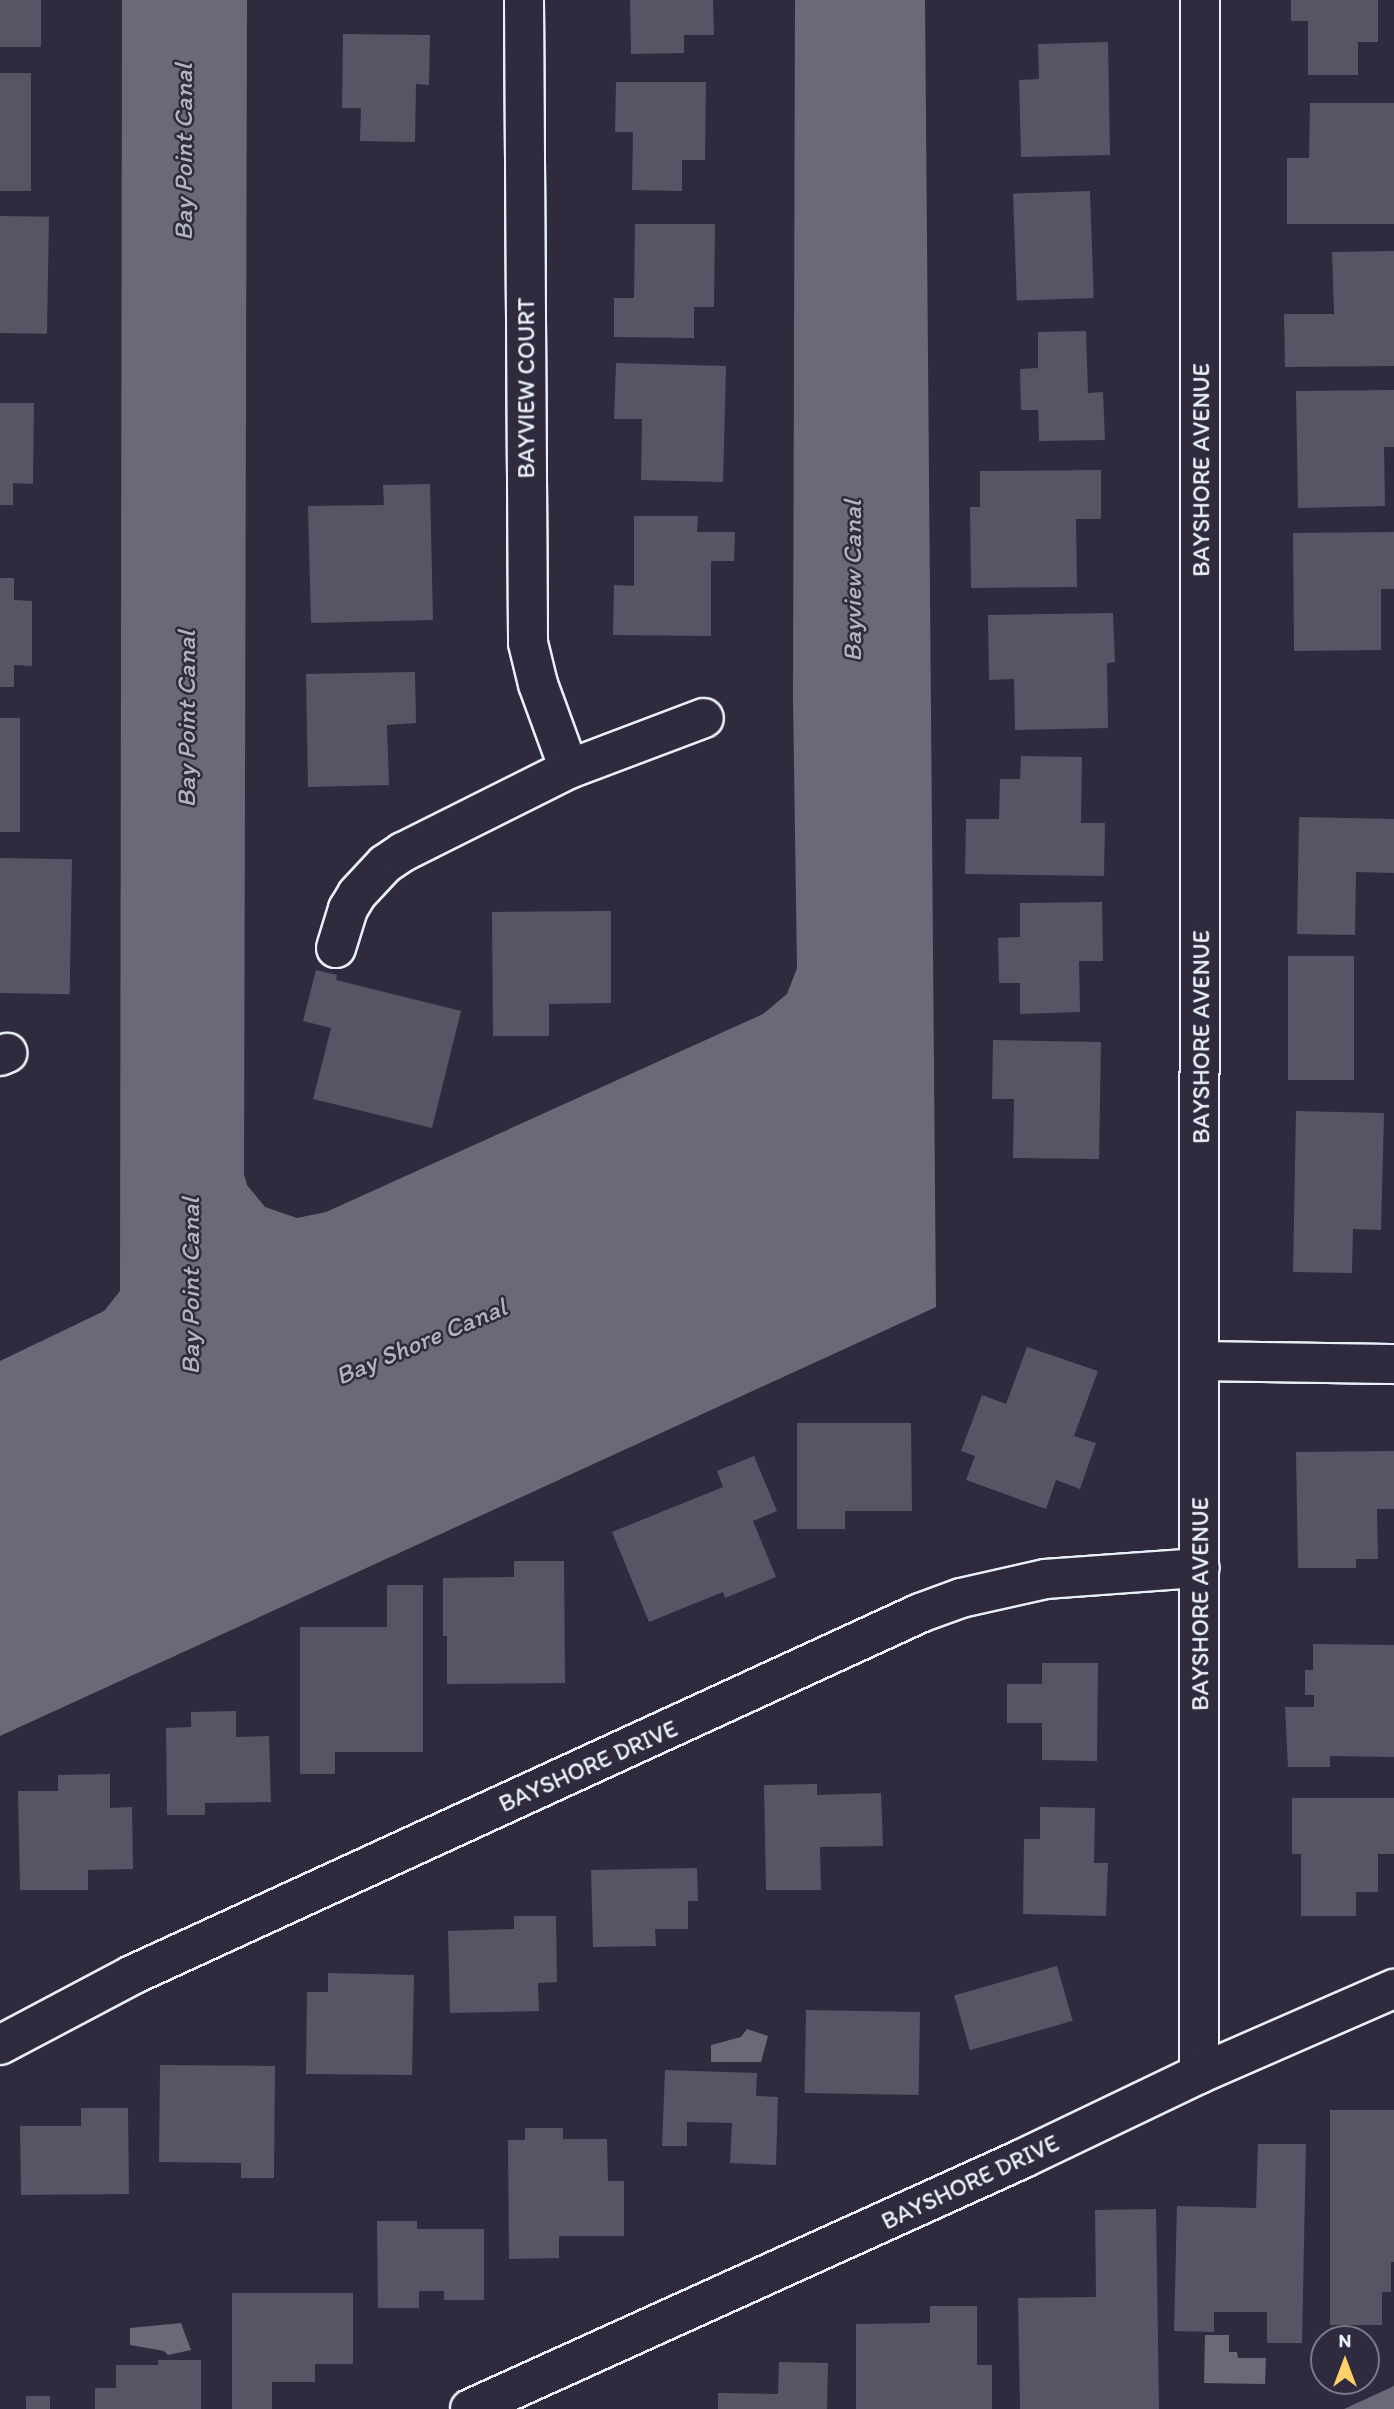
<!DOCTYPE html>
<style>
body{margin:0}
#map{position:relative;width:1394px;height:2409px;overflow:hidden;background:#2f2a3d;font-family:Itim,sans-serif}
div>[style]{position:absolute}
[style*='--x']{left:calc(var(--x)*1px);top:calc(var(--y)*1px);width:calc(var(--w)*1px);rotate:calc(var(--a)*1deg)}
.water>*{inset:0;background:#696978}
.building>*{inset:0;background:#575565;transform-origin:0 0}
.roads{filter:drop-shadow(2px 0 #e8f1f8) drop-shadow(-2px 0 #e8f1f8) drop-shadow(0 2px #e8f1f8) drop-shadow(0 -2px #e8f1f8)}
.street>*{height:38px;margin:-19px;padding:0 19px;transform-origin:19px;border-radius:19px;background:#2f2a3d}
span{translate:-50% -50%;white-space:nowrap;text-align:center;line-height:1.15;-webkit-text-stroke:5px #2f2a3d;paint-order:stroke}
.street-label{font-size:24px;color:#e8f1f8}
.water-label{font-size:26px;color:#afb4be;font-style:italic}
.north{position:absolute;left:1310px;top:2325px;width:70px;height:70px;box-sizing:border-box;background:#2f2a3d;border:2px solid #797a88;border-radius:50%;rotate:0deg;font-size:19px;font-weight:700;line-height:28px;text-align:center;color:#e8f1f8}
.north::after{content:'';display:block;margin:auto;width:24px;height:32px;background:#ffd166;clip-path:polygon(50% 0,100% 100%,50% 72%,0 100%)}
</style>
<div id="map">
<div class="water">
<div style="clip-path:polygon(122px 0,247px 0,244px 1174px,247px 1185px,265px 1207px,297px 1218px,326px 1212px,763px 1014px,787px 994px,797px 968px,793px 697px,795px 0,925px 0,936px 1307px,0 1736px,0 1361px,104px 1311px,120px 1291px)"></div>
<div style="clip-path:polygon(747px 2029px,768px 2036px,761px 2062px,711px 2062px,711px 2045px,741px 2037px)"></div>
<div style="clip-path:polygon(181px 2323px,191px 2350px,168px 2355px,164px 2351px,130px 2345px,130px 2328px)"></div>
<div style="clip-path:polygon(1205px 2335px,1229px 2335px,1229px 2352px,1237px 2352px,1238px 2358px,1266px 2358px,1265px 2384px,1204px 2383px)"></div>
<div style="clip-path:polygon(1394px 2386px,1394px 2409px,1344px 2409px)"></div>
</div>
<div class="building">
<div style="left:0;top:0;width:41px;height:47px"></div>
<div style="clip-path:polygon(630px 0,713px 0,714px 35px,684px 35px,684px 53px,631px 54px)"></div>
<div style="clip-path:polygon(1291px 0,1378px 0,1378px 42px,1358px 42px,1358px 75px,1308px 75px,1308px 21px,1291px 21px)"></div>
<div style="clip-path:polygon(343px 34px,430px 35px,429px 85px,416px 84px,415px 142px,360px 141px,361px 108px,342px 108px)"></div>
<div style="clip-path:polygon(1108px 42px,1110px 155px,1021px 157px,1019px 80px,1039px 79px,1038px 44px)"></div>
<div style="left:0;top:73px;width:31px;height:118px"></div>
<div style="clip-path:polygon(616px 82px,706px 82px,705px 160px,682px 160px,682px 191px,632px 190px,633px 132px,615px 132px)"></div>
<div style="clip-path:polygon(1310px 103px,1394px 103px,1394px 224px,1287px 224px,1287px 158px,1309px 158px)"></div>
<div style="left:1090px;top:191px;width:107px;height:77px;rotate:88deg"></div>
<div style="left:0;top:216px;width:49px;height:117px;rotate:1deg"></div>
<div style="clip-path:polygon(635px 224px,715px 224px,714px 307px,694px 307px,694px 338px,614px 337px,614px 298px,634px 298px)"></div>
<div style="clip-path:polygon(1394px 251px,1394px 366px,1285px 367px,1284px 314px,1334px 314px,1332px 252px)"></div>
<div style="clip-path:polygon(1086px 331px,1088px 393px,1103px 392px,1105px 440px,1039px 441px,1038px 410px,1021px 410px,1020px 369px,1038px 368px,1038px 332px)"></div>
<div style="clip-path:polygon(616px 363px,726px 366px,723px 482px,641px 480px,642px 419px,614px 419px)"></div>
<div style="clip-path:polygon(1394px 390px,1394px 447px,1384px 447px,1385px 506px,1298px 508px,1296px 391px)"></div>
<div style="clip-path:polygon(0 403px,34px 403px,33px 484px,13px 483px,13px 505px,0 505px)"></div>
<div style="clip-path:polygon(1101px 470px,1101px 519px,1076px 519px,1077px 587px,971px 588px,970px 507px,980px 507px,980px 471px)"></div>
<div style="clip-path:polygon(430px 484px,433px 620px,311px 623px,308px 506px,384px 505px,383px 485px)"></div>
<div style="clip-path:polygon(634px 516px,698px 516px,697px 532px,735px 532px,734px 561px,711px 561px,711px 636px,613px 635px,614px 585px,634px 586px)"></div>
<div style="clip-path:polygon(1394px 532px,1394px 589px,1381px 589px,1381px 650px,1294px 651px,1293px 533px)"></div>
<div style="clip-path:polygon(0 578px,14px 578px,14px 600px,32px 601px,32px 666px,14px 665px,14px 687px,0 687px)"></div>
<div style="clip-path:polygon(1113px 613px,1115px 662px,1107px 663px,1108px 728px,1015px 730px,1014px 679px,989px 680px,988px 615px)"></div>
<div style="clip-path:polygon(415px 672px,416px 723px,387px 725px,389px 785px,308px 787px,306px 674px)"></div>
<div style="left:0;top:718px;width:20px;height:114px"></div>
<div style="clip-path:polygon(1021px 756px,1082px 757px,1081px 823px,1105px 823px,1104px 876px,965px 874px,966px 819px,999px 819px,1000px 779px,1020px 779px)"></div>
<div style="clip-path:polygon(1299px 817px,1394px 819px,1394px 873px,1356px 872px,1355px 935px,1297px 934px)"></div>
<div style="left:0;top:858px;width:72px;height:135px;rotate:1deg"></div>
<div style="clip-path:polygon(1102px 902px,1103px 961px,1079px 961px,1080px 1012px,1020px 1014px,1020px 983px,999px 983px,998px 938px,1020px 937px,1020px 903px)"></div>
<div style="clip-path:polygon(611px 911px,611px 1003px,549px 1004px,549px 1036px,493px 1036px,492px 912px)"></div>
<div style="left:1288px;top:956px;width:66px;height:124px"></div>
<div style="clip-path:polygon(316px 970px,337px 975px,336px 980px,461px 1011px,432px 1128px,313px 1099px,331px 1028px,303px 1021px)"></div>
<div style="clip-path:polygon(993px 1040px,1101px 1042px,1099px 1159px,1013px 1158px,1014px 1099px,992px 1099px)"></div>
<div style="clip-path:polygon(1296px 1111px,1384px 1113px,1381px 1230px,1353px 1229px,1352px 1273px,1293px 1272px)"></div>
<div style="clip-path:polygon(1027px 1347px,1098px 1371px,1074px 1436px,1096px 1443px,1080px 1489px,1056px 1480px,1046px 1509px,966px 1480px,975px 1456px,961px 1451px,982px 1395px,1006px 1404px)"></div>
<div style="clip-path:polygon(797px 1423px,911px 1423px,912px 1511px,845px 1511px,845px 1529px,797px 1529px)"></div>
<div style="clip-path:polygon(1394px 1451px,1394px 1509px,1377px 1509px,1378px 1559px,1356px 1559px,1356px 1568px,1298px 1568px,1296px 1452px)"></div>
<div style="clip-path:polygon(754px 1456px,777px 1511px,753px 1521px,776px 1577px,725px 1598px,723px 1592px,649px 1622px,612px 1532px,723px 1487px,717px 1471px)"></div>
<div style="clip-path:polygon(514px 1561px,564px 1561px,565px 1683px,447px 1684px,447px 1636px,443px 1636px,443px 1578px,514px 1577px)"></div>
<div style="clip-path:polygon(387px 1585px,423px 1585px,423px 1752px,335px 1752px,335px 1774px,300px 1774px,300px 1627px,387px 1627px)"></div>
<div style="clip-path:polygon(1313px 1644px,1394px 1645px,1394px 1757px,1330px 1756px,1330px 1767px,1288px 1767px,1285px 1707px,1314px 1707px,1314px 1695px,1305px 1695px,1305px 1670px,1313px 1670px)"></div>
<div style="clip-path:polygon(1042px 1663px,1098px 1663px,1097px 1761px,1042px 1760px,1042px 1723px,1007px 1723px,1007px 1684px,1042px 1684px)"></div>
<div style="clip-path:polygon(236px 1711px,236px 1737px,269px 1736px,271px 1802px,205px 1803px,205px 1815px,167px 1815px,166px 1728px,191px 1727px,191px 1712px)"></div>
<div style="clip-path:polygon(110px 1774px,110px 1808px,132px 1807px,133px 1869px,88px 1870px,88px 1890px,20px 1890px,18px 1791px,58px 1791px,58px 1775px)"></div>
<div style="clip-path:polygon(817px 1784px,817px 1795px,881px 1793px,883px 1846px,820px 1847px,821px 1890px,766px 1890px,764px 1785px)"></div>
<div style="clip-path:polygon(1292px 1798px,1394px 1798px,1394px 1854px,1378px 1854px,1378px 1892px,1356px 1892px,1356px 1916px,1301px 1916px,1301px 1854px,1292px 1854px)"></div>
<div style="clip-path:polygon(1040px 1807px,1095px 1808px,1094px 1863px,1108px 1863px,1106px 1916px,1023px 1914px,1024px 1839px,1040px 1839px)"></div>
<div style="clip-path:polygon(697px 1868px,698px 1901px,688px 1901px,688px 1929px,655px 1929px,656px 1946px,593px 1947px,591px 1870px)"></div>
<div style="clip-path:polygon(514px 1916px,556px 1916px,557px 1982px,538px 1983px,539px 2011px,450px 2013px,448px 1931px,514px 1929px)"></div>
<div style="left:1057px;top:1966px;width:57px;height:107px;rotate:74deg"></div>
<div style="clip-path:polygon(328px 1973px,414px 1975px,412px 2075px,306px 2074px,307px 1992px,328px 1992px)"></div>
<div style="left:806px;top:2010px;width:114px;height:83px;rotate:1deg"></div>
<div style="clip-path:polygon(160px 2065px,275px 2066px,274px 2178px,241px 2178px,241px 2163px,159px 2162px)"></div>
<div style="clip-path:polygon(665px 2070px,757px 2073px,756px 2096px,778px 2097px,776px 2165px,730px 2163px,732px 2123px,687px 2122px,687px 2146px,662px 2146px)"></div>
<div style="clip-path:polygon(81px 2108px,128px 2108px,129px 2194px,21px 2195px,20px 2126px,81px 2126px)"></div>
<div style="clip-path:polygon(1330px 2110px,1394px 2110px,1394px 2262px,1391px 2262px,1391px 2292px,1382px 2292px,1382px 2325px,1330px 2325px)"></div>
<div style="clip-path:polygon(525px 2128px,563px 2128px,563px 2139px,607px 2139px,608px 2181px,624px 2181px,624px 2236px,559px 2236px,559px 2258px,509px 2259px,508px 2140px,525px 2140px)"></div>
<div style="clip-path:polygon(1258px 2144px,1306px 2144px,1302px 2343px,1267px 2343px,1267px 2312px,1214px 2312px,1214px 2332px,1174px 2331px,1177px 2206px,1256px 2208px)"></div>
<div style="clip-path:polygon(1156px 2209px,1159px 2409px,1020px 2409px,1018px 2298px,1096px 2297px,1095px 2210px)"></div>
<div style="clip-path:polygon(377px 2221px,417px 2221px,417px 2229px,484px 2229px,484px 2300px,444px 2300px,444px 2291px,419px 2291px,419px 2308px,378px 2308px)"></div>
<div style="clip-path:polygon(232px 2293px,353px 2293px,353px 2364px,315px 2364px,315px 2382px,272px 2382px,272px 2409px,232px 2409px)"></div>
<div style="clip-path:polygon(930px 2306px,977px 2306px,977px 2365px,992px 2365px,992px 2409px,856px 2409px,856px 2324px,930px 2323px)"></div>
<div style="clip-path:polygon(158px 2360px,201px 2360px,201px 2409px,95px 2409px,95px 2388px,116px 2388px,116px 2365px,158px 2365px)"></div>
<div style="clip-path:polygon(779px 2362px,828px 2363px,827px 2409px,718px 2409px,718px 2393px,778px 2394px)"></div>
<div style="left:26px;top:2396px;width:24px;height:13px"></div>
</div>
<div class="roads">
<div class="street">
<div style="--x:524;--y:0;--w:643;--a:89.64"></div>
<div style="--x:528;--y:643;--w:42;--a:76.3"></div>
<div style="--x:538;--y:684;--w:90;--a:70"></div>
<div style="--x:336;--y:948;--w:41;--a:-72.9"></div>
<div style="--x:348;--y:909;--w:17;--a:-59"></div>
<div style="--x:357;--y:894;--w:41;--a:-47"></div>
<div style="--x:385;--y:864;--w:22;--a:-34"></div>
<div style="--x:403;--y:852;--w:186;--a:-26.6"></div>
<div style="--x:569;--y:769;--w:144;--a:-20.7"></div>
<div style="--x:0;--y:1056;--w:8;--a:-23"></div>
<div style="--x:1201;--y:1361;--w:193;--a:0.9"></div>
<div style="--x:0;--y:2045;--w:149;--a:-27.9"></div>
<div style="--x:132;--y:1975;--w:867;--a:-24.67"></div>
<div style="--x:920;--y:1613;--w:44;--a:-20.1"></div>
<div style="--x:961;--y:1598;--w:86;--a:-12.7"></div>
<div style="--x:1045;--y:1579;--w:155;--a:-4.1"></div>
<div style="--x:1199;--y:2074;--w:2074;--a:-89.97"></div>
<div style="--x:470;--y:2409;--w:608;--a:-24.37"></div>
<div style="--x:1024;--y:2158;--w:194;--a:-25.6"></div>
<div style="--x:1199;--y:2074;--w:213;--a:-23.6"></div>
</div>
</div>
<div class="street-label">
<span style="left:526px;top:388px;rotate:-90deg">BAYVIEW COURT</span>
<span style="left:1201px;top:470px;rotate:-90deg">BAYSHORE AVENUE</span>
<span style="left:1201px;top:1037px;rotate:-90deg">BAYSHORE AVENUE</span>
<span style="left:1200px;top:1604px;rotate:-90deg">BAYSHORE AVENUE</span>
<span style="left:588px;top:1766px;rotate:-24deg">BAYSHORE DRIVE</span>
<span style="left:970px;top:2182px;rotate:-25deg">BAYSHORE DRIVE</span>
</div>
<div class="water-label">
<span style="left:184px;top:152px;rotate:-90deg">Bay Point Canal</span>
<span style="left:853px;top:581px;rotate:-90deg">Bayview Canal</span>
<span style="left:187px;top:719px;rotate:-90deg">Bay Point Canal</span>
<span style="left:191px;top:1286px;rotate:-90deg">Bay Point Canal</span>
<span style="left:421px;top:1342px;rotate:-23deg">Bay Shore Canal</span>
</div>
<div class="north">N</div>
</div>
